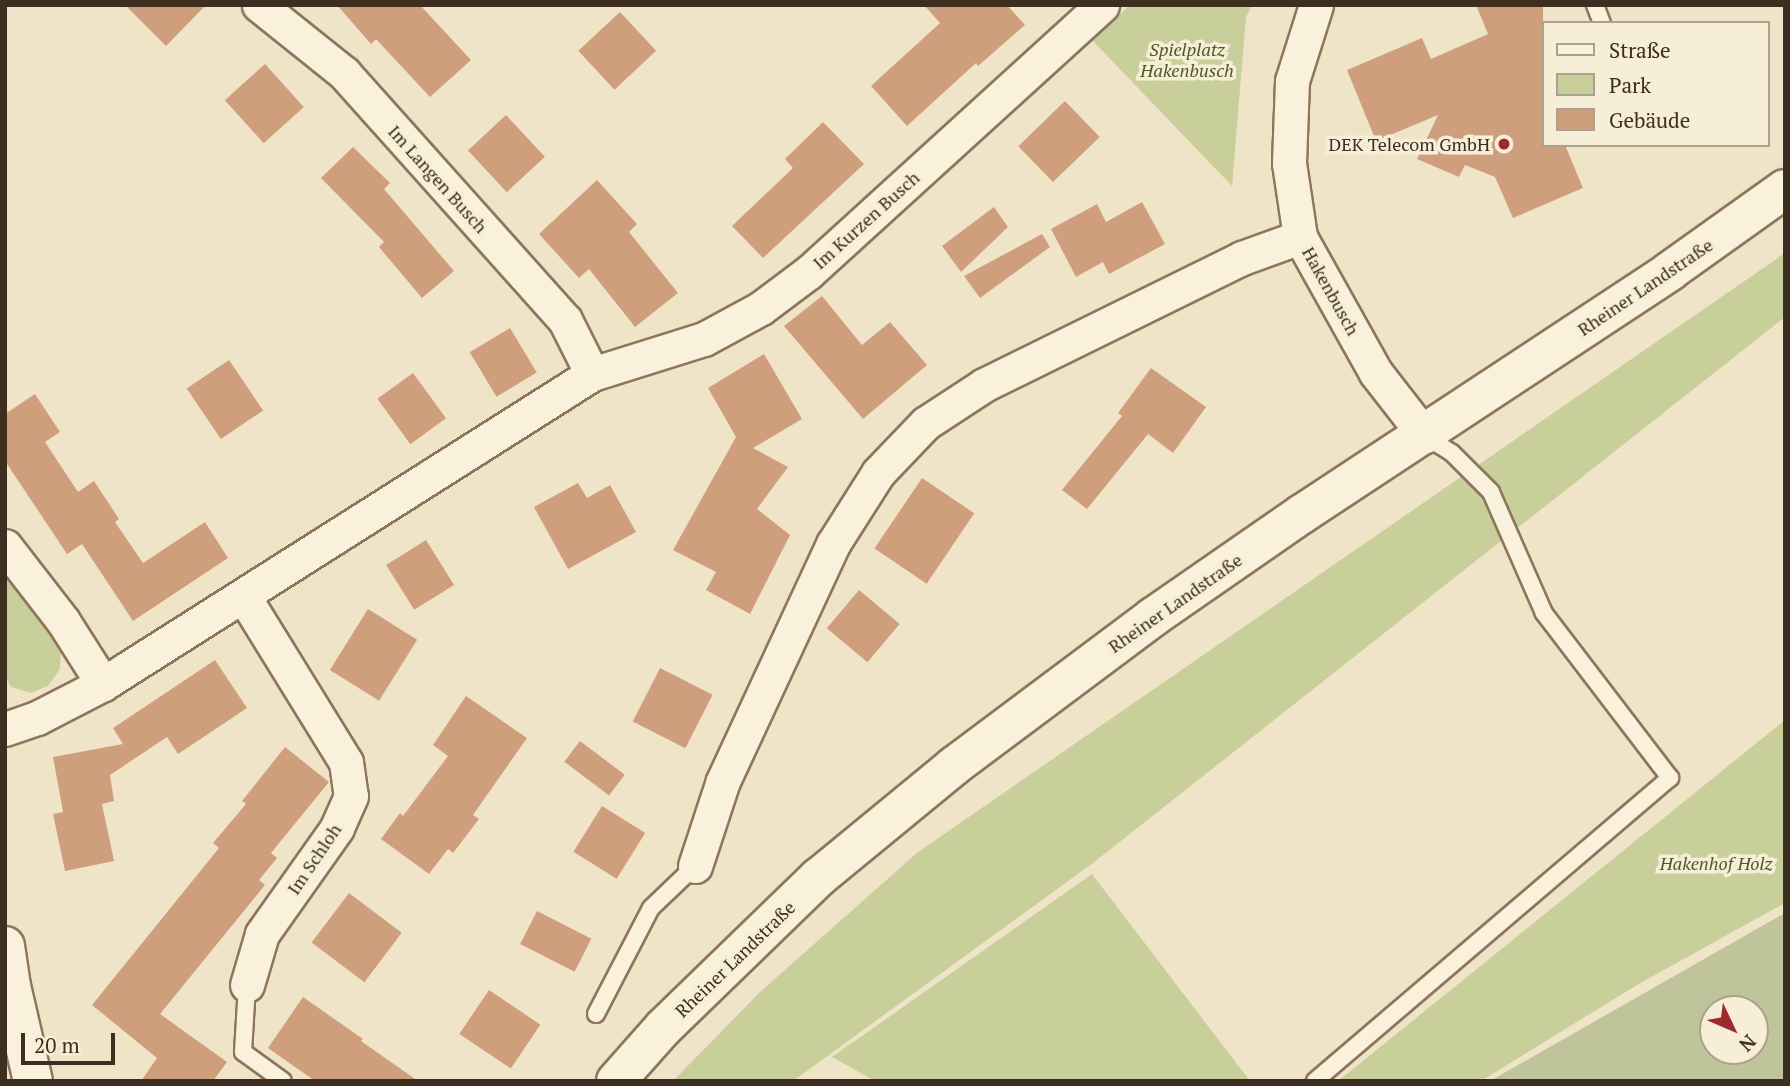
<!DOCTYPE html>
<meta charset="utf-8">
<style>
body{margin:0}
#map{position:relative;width:1790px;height:1086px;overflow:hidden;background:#f0e4c8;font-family:"PT Serif",serif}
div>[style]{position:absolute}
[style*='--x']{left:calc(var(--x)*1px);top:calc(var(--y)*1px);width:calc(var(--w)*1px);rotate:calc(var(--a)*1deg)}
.green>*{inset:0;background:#c9cf9b}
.cemetery>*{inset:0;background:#bfc49a}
.building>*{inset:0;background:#cf9f7d;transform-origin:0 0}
.roads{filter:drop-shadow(2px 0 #8d765c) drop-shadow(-2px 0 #8d765c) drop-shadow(0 2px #8d765c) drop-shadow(0 -2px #8d765c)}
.service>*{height:16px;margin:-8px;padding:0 8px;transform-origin:8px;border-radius:8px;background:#faf1dc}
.minor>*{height:33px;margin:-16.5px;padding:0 16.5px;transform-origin:16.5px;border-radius:16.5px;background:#faf1dc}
.tertiary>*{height:38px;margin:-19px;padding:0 19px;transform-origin:19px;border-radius:19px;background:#faf1dc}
.dots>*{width:19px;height:19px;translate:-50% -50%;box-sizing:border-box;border:4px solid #f7eed8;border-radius:50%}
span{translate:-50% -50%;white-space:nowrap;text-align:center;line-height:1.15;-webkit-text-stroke:7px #f7eed8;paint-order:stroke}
.park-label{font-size:18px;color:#4d5a26;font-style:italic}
.poi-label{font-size:18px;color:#3d2e20}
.right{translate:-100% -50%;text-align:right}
.street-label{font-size:18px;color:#3d2e20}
.frame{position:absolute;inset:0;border:7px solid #3d2e20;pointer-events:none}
.legend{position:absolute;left:1542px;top:21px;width:228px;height:126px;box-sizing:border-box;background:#f7eed8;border:2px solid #ada18e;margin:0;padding:9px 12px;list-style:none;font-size:21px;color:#3d2e20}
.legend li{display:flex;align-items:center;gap:14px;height:35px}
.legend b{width:35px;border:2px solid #ada18e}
.north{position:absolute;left:1699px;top:995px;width:70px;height:70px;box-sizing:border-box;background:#f7eed8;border:2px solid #ada18e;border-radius:50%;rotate:134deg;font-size:19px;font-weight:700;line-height:28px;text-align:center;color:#3d2e20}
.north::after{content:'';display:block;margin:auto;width:24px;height:32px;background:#9e2a2b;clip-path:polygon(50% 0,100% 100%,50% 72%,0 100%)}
.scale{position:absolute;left:21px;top:1033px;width:94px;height:32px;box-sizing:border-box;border:4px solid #3d2e20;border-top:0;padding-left:9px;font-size:21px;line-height:24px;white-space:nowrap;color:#3d2e20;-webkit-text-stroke:5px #f7eed8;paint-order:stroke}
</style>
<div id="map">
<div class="green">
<div style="clip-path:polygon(1130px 5px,1252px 5px,1246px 17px,1232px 186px,1092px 40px)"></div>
<div style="clip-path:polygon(1785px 253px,1785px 317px,1093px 863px,793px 1081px,673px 1081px,760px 992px,918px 852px)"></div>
<div style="clip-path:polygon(5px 570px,61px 645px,60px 669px,48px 686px,31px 693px,11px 687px,5px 676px)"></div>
<div style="clip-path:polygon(1785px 720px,1785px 903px,1637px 985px,1481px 1081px,1338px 1081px)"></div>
<div style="clip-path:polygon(1092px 874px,1250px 1081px,875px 1081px,832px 1057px)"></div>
</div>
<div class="cemetery">
<div style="clip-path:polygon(evenodd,1785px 913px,1785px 1081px,1490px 1081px,1785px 913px,1713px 1009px,1755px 1009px,1755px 1051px,1713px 1051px,1713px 1009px)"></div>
</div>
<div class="building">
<div style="clip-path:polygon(125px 5px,206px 5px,166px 46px)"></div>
<div style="clip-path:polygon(337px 5px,420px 5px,471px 60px,430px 97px,376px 39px,371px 44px)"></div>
<div style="clip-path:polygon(924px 5px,1007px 5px,1025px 25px,978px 66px,976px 63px,907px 126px,871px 86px,940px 23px)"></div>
<div style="clip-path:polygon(1476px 5px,1543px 5px,1543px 145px,1565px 145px,1583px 188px,1513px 218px,1495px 177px,1465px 165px,1459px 177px,1417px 159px,1438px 115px,1376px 141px,1347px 70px,1422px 38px,1431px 59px,1488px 34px)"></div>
<div style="left:620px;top:12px;width:53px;height:57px;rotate:47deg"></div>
<div style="left:265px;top:64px;width:58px;height:54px;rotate:48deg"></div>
<div style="left:1065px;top:101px;width:50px;height:65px;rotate:46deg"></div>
<div style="left:506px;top:115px;width:57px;height:52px;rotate:47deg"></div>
<div style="clip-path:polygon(823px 122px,864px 164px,763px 258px,732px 226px,793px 168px,785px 159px)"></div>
<div style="clip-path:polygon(353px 147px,390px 183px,384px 189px,454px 271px,422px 298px,379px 247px,384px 242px,321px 178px)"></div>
<div style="clip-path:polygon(597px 180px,637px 224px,629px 232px,678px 293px,635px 327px,589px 269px,579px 278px,539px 234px)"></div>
<div style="clip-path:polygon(1142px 202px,1165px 244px,1109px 274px,1103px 262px,1076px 277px,1051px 229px,1097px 204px,1106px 222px)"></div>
<div style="clip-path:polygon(994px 207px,1008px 227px,961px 272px,942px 246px)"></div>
<div style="clip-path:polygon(1042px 234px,1050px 247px,980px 298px,964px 276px)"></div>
<div style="clip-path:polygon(822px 296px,862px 345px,890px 322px,927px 365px,863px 419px,784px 326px)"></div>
<div style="left:510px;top:328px;width:52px;height:47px;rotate:59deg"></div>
<div style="clip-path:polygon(764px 354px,802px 419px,753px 448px,788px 467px,757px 509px,790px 535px,750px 614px,706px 590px,716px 572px,673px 550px,736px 437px,708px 388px)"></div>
<div style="left:229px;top:360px;width:61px;height:51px;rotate:56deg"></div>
<div style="clip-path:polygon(1151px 368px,1206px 407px,1173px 453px,1148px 434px,1087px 509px,1062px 490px,1122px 416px,1118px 413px)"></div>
<div style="left:413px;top:373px;width:56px;height:44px;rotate:54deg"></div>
<div style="clip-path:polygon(35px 394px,60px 432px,45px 442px,78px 492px,94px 481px,119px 519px,115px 522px,143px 563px,205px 522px,228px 558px,133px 621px,82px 544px,67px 554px,5px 461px,5px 414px)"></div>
<div style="left:922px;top:478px;width:63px;height:85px;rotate:34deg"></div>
<div style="clip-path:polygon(578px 483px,587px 498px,610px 485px,636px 532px,568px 569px,534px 507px)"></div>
<div style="left:426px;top:540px;width:53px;height:47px;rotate:58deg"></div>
<div style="left:859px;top:590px;width:53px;height:50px;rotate:40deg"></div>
<div style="left:368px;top:609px;width:58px;height:72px;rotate:32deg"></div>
<div style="clip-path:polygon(215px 660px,247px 708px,178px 754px,167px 737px,110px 775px,114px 801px,102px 804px,114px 861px,65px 871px,53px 814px,63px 812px,53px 757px,123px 744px,113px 728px)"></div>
<div style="left:660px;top:668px;width:59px;height:60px;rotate:27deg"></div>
<div style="clip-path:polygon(466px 696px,527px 738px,473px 815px,479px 819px,453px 853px,448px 849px,429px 874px,381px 839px,400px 813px,403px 816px,448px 756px,433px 745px)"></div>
<div style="left:580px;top:741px;width:56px;height:26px;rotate:37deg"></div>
<div style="clip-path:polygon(285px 747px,329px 782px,271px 853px,277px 858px,259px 880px,265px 885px,160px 1014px,227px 1062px,213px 1081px,141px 1081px,157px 1058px,92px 1005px,219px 848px,213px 843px,246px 804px,242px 801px)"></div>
<div style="left:602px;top:806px;width:51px;height:54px;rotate:32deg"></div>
<div style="left:349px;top:893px;width:66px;height:62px;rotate:37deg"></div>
<div style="left:537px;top:911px;width:61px;height:37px;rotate:27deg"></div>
<div style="left:489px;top:990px;width:62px;height:53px;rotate:34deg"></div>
<div style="clip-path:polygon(303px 997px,363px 1039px,361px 1041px,418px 1081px,315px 1081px,268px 1048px)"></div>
</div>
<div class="roads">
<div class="service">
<div style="--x:1595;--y:5;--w:19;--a:69"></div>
<div style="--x:247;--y:985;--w:67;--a:93.4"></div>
<div style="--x:243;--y:1052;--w:49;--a:35.9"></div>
<div style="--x:596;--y:1014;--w:119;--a:-62.6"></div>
<div style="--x:651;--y:908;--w:61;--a:-43.7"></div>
<div style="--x:1315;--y:1081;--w:467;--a:-40.5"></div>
<div style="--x:1670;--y:778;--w:208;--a:-127.4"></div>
<div style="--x:1544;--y:613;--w:132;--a:-113.7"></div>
<div style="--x:1491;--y:492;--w:55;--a:-135"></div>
<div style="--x:1452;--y:453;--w:32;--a:-148"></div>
</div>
<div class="minor">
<div style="--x:259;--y:5;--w:109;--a:38.7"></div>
<div style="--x:344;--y:73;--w:331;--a:48.2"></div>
<div style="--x:565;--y:320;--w:60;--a:63.4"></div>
<div style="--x:1316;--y:5;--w:80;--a:107.5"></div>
<div style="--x:1292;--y:81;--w:82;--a:92.1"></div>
<div style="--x:1289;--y:163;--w:75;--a:81.5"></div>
<div style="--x:1300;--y:237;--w:156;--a:60.8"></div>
<div style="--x:1376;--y:373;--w:80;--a:52.1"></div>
<div style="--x:5;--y:546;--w:95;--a:52.3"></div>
<div style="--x:63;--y:621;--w:75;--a:57.6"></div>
<div style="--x:244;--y:597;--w:194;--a:58.3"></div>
<div style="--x:346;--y:762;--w:34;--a:82"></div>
<div style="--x:351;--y:796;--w:35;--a:114"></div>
<div style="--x:337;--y:828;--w:130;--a:125.3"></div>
<div style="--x:262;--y:934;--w:53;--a:106.4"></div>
<div style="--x:5;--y:729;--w:34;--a:-19"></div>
<div style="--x:37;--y:718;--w:74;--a:-27.3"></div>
<div style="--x:103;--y:684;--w:579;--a:-32.37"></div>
<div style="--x:592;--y:374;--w:117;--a:-17.4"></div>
<div style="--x:704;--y:339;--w:65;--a:-28.5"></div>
<div style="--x:761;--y:308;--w:60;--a:-36.9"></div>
<div style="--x:809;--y:272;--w:396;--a:-42.3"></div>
<div style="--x:695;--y:866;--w:89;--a:-71.8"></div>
<div style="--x:723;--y:781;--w:261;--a:-65.1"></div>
<div style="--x:833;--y:544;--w:84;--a:-57.6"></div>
<div style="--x:878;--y:473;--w:69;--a:-46.2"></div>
<div style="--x:926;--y:423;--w:69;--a:-33.2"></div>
<div style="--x:984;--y:385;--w:288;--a:-26.2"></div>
<div style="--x:1242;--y:258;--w:62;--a:-19.9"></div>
</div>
<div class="tertiary">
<div style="--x:5;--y:946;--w:40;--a:81.5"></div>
<div style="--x:11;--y:986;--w:98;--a:77"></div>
<div style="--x:616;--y:1081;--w:71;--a:-48.4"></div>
<div style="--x:663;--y:1028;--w:217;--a:-44.1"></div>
<div style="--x:819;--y:877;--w:175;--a:-39.4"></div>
<div style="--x:954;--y:766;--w:249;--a:-36.8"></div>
<div style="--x:1153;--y:617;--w:181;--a:-34.7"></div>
<div style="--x:1302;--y:514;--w:441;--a:-33.4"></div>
<div style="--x:1670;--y:271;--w:141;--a:-35.5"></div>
</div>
</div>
<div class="dots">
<div style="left:1504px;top:144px;background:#9e2a2b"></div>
</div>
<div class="park-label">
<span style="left:1187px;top:60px">Spielplatz<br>Hakenbusch</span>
<span style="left:1716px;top:863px">Hakenhof Holz</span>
</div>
<div class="poi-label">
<span class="right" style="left:1490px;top:144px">DEK Telecom GmbH</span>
</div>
<div class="street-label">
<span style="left:438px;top:179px;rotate:48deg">Im Langen Busch</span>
<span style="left:866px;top:220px;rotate:-42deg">Im Kurzen Busch</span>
<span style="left:1645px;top:287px;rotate:-34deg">Rheiner Landstraße</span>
<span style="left:1331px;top:291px;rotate:61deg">Hakenbusch</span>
<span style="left:1175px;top:603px;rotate:-35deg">Rheiner Landstraße</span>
<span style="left:314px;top:859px;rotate:-56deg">Im Schloh</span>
<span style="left:735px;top:959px;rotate:-44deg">Rheiner Landstraße</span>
</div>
<div class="frame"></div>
<ul class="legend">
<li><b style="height:9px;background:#faf1dc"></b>Straße</li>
<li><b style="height:19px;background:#c9cf9b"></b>Park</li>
<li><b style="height:19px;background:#cf9f7d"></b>Gebäude</li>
</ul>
<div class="north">N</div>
<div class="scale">20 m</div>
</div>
